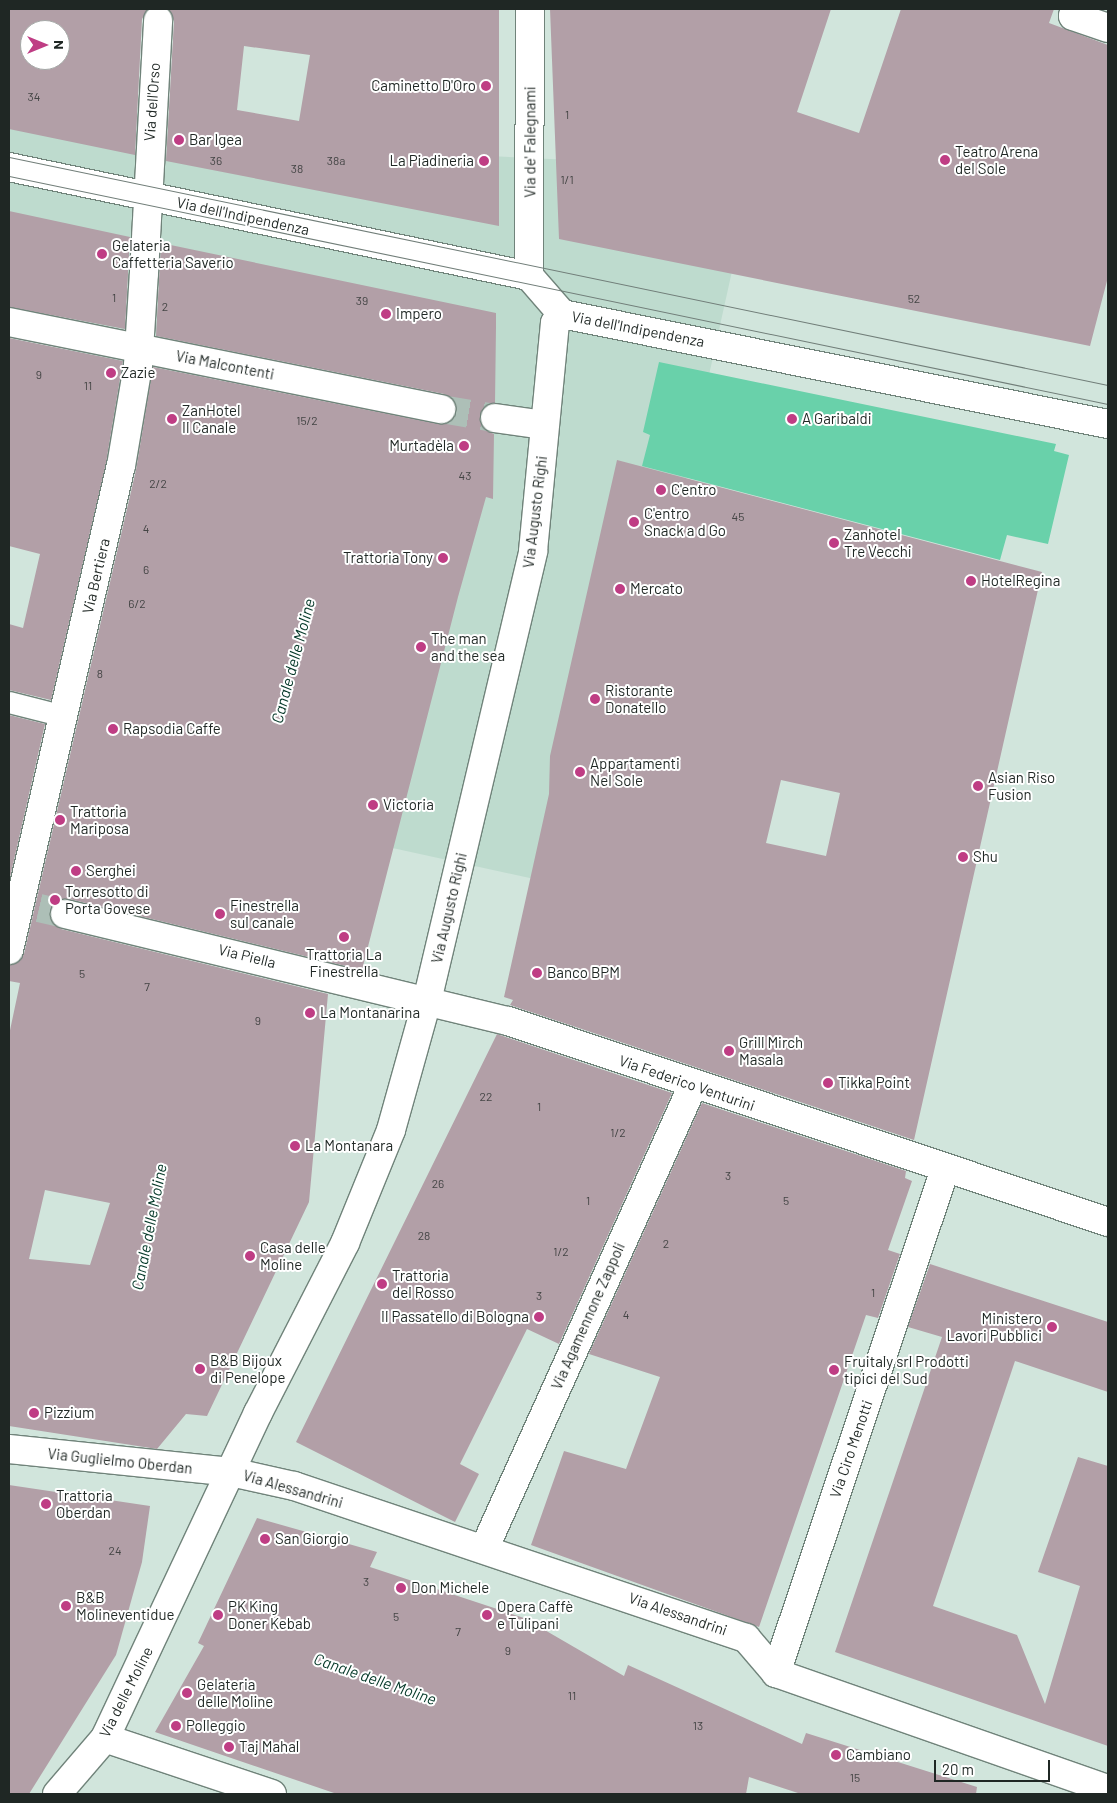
<!DOCTYPE html>
<meta charset="utf-8">
<style>
body{margin:0}
#map{position:relative;width:1117px;height:1803px;overflow:hidden;background:#d1e5dc;font-family:Barlow,sans-serif}
div>[style]{position:absolute}
[style*='--x']{left:calc(var(--x)*1px);top:calc(var(--y)*1px);width:calc(var(--w)*1px);rotate:calc(var(--a)*1deg)}
.built>*{inset:0;background:#bedbce}
.green>*{inset:0;background:#69d1aa}
.building>*{inset:0;background:#b29fa7}
.minor-tunnel>*{height:28px;margin-top:-14px;transform-origin:0;background:repeating-linear-gradient(90deg,#adbfb7 0 28px,transparent 0 42px)}
.roads{filter:drop-shadow(1px 0 #70837a) drop-shadow(-1px 0 #70837a) drop-shadow(0 1px #70837a) drop-shadow(0 -1px #70837a)}
.service>*{height:21px;margin:-10.5px;padding:0 10.5px;transform-origin:10.5px;border-radius:10.5px;background:#fff}
.pedestrian>*{height:28px;margin:-14px;padding:0 14px;transform-origin:14px;border-radius:14px;background:#fff}
.minor>*{height:28px;margin:-14px;padding:0 14px;transform-origin:14px;border-radius:14px;background:#fff}
.tram>*{height:1px;margin:-0.5px;padding:0 0.5px;transform-origin:0.5px;border-radius:0.5px;background:#717e79}
.dots>*{width:14px;height:14px;translate:-50% -50%;box-sizing:border-box;border:2px solid #fff;border-radius:50%}
span{translate:-50% -50%;white-space:nowrap;text-align:center;line-height:1.15;-webkit-text-stroke:4px #fff;paint-order:stroke}
.number-label{font-size:12px;color:#444545}
.number-label span{-webkit-text-stroke-width:0}
.poi-label{font-size:15px;color:#1f2724}
.right{translate:-100% -50%;text-align:right}
.left{translate:0 -50%;text-align:left}
.street-label{font-size:15px;color:#1f2724}
.water-label{font-size:16px;color:#043828;font-style:italic}
.frame{position:absolute;inset:0;border:10px solid #1f2724;pointer-events:none}
.north{position:absolute;left:20px;top:20px;width:50px;height:50px;box-sizing:border-box;background:#fff;border:1px solid #a5a9a7;border-radius:50%;rotate:90deg;font-size:14px;font-weight:700;line-height:20px;text-align:center;color:#1f2724}
.north::after{content:'';display:block;margin:auto;width:18px;height:22px;background:#bf3d84;clip-path:polygon(50% 0,100% 100%,50% 72%,0 100%)}
.scale{position:absolute;left:934px;top:1760px;width:116px;height:22px;box-sizing:border-box;border:2px solid #1f2724;border-top:0;padding-left:6px;font-size:15px;line-height:18px;white-space:nowrap;color:#1f2724;-webkit-text-stroke:4px #fff;paint-order:stroke}
</style>
<div id="map">
<div class="built">
<div style="clip-path:polygon(9px 86px,406px 152px,593px 161px,742px 226px,682px 497px,562px 885px,356px 840px,458px 374px,213px 323px,190px 441px,63px 409px,74px 296px,9px 281px)"></div>
</div>
<div class="green">
<div style="clip-path:polygon(659px 362px,1056px 444px,1054px 451px,1069px 455px,1048px 544px,1007px 535px,1000px 560px,642px 466px,650px 435px,643px 432px)"></div>
</div>
<div class="building">
<div style="clip-path:polygon(evenodd,9px 9px,148px 9px,142px 19px,135px 155px,9px 129px,9px 9px,30px 30px,60px 30px,60px 60px,30px 60px,30px 30px)"></div>
<div style="clip-path:polygon(evenodd,168px 9px,499px 9px,499px 226px,166px 161px,174px 21px,168px 9px,244px 46px,310px 55px,299px 121px,237px 110px,244px 46px)"></div>
<div style="clip-path:polygon(550px 9px,831px 9px,797px 112px,859px 133px,901px 9px,1054px 9px,1049px 23px,1108px 45px,1108px 277px,1090px 346px,559px 239px)"></div>
<div style="clip-path:polygon(9px 211px,130px 237px,125px 329px,9px 307px)"></div>
<div style="clip-path:polygon(evenodd,161px 243px,496px 313px,496px 327px,495px 403px,483px 408px,480px 416px,485px 430px,494px 434px,493px 499px,486px 497px,458px 597px,362px 970px,69px 899px,60px 899px,50px 910px,50px 919px,61px 929px,328px 994px,309px 1202px,207px 1416px,186px 1414px,157px 1449px,9px 1426px,9px 1035px,20px 983px,9px 981px,9px 965px,24px 954px,136px 470px,153px 367px,438px 424px,452px 420px,456px 412px,452px 398px,444px 394px,156px 336px,161px 243px,45px 1190px,110px 1203px,90px 1265px,29px 1259px,45px 1190px)"></div>
<div style="clip-path:polygon(9px 338px,123px 361px,106px 463px,51px 700px,9px 690px,9px 624px,23px 628px,40px 554px,9px 546px)"></div>
<div style="clip-path:polygon(evenodd,617px 460px,1042px 572px,914px 1140px,510px 1005px,513px 1000px,504px 997px,549px 794px,550px 756px,617px 460px,781px 780px,840px 793px,826px 856px,766px 843px,781px 780px)"></div>
<div style="clip-path:polygon(9px 715px,45px 724px,9px 882px)"></div>
<div style="clip-path:polygon(497px 1034px,672px 1093px,559px 1344px,527px 1329px,460px 1464px,479px 1474px,455px 1522px,296px 1442px)"></div>
<div style="clip-path:polygon(702px 1103px,906px 1171px,905px 1178px,912px 1181px,888px 1250px,900px 1254px,878px 1318px,866px 1315px,759px 1627px,531px 1545px,564px 1451px,626px 1469px,660px 1377px,589px 1354px)"></div>
<div style="clip-path:polygon(930px 1264px,1108px 1322px,1108px 1392px,1015px 1361px,933px 1606px,1017px 1635px,1045px 1704px,1080px 1586px,1038px 1572px,1078px 1457px,1108px 1466px,1108px 1746px,835px 1652px,942px 1337px,908px 1327px)"></div>
<div style="clip-path:polygon(9px 1485px,150px 1506px,142px 1562px,116px 1655px,29px 1794px,9px 1794px)"></div>
<div style="clip-path:polygon(257px 1518px,377px 1552px,370px 1567px,524px 1618px,624px 1676px,628px 1665px,802px 1744px,806px 1733px,977px 1787px,976px 1794px,801px 1794px,749px 1777px,746px 1794px,337px 1794px,155px 1732px,204px 1646px,198px 1643px)"></div>
</div>
<div class="minor-tunnel">
<div style="--x:441;--y:409;--w:55;--a:9.5"></div>
<div style="--x:39;--y:908;--w:27;--a:13"></div>
</div>
<div class="roads">
<div class="service">
<div style="--x:9;--y:702;--w:57;--a:14.3"></div>
</div>
<div class="pedestrian">
<div style="--x:1075;--y:9;--w:7;--a:106"></div>
<div style="--x:1073;--y:16;--w:37;--a:19"></div>
<div style="--x:9;--y:167;--w:531;--a:11.84"></div>
<div style="--x:529;--y:276;--w:50;--a:49"></div>
<div style="--x:144;--y:273;--w:253;--a:-86.8"></div>
<div style="--x:529;--y:276;--w:267;--a:-89.8"></div>
<div style="--x:57;--y:1794;--w:74;--a:-49.4"></div>
</div>
<div class="minor">
<div style="--x:9;--y:322;--w:441;--a:11.4"></div>
<div style="--x:495;--y:418;--w:49;--a:8.1"></div>
<div style="--x:65;--y:914;--w:456;--a:13.6"></div>
<div style="--x:508;--y:1021;--w:633;--a:18.52"></div>
<div style="--x:9;--y:950;--w:497;--a:-77"></div>
<div style="--x:121;--y:466;--w:102;--a:-80.4"></div>
<div style="--x:138;--y:365;--w:92;--a:-86.3"></div>
<div style="--x:9;--y:1449;--w:223;--a:5.9"></div>
<div style="--x:231;--y:1472;--w:65;--a:12.5"></div>
<div style="--x:294;--y:1486;--w:477;--a:18.6"></div>
<div style="--x:746;--y:1638;--w:46;--a:49.4"></div>
<div style="--x:776;--y:1673;--w:352;--a:19.3"></div>
<div style="--x:485;--y:1547;--w:507;--a:-65.76"></div>
<div style="--x:776;--y:1673;--w:532;--a:-71.46"></div>
<div style="--x:272;--y:1794;--w:176;--a:-161.5"></div>
<div style="--x:105;--y:1738;--w:359;--a:-64.8"></div>
<div style="--x:258;--y:1413;--w:191;--a:-62.9"></div>
<div style="--x:345;--y:1243;--w:122;--a:-67.8"></div>
<div style="--x:391;--y:1130;--w:134;--a:-74.4"></div>
<div style="--x:427;--y:1001;--w:462;--a:-76.7"></div>
<div style="--x:533;--y:551;--w:229;--a:-84.5"></div>
<div style="--x:555;--y:323;--w:11;--a:-52"></div>
<div style="--x:562;--y:314;--w:557;--a:11.39"></div>
</div>
</div>
<div class="tram">
<div style="--x:9;--y:157;--w:1122;--a:11.72"></div>
<div style="--x:9;--y:176;--w:1122;--a:11.72"></div>
</div>
<div class="dots">
<div style="left:486px;top:86px;background:#bf3d84"></div>
<div style="left:179px;top:140px;background:#bf3d84"></div>
<div style="left:945px;top:160px;background:#bf3d84"></div>
<div style="left:484px;top:161px;background:#bf3d84"></div>
<div style="left:102px;top:254px;background:#bf3d84"></div>
<div style="left:386px;top:314px;background:#bf3d84"></div>
<div style="left:111px;top:373px;background:#bf3d84"></div>
<div style="left:172px;top:419px;background:#bf3d84"></div>
<div style="left:792px;top:419px;background:#bf3d84"></div>
<div style="left:464px;top:446px;background:#bf3d84"></div>
<div style="left:661px;top:490px;background:#bf3d84"></div>
<div style="left:634px;top:522px;background:#bf3d84"></div>
<div style="left:834px;top:543px;background:#bf3d84"></div>
<div style="left:443px;top:558px;background:#bf3d84"></div>
<div style="left:971px;top:581px;background:#bf3d84"></div>
<div style="left:620px;top:589px;background:#bf3d84"></div>
<div style="left:421px;top:647px;background:#bf3d84"></div>
<div style="left:595px;top:699px;background:#bf3d84"></div>
<div style="left:113px;top:729px;background:#bf3d84"></div>
<div style="left:580px;top:772px;background:#bf3d84"></div>
<div style="left:978px;top:786px;background:#bf3d84"></div>
<div style="left:373px;top:805px;background:#bf3d84"></div>
<div style="left:60px;top:820px;background:#bf3d84"></div>
<div style="left:963px;top:857px;background:#bf3d84"></div>
<div style="left:76px;top:871px;background:#bf3d84"></div>
<div style="left:55px;top:900px;background:#bf3d84"></div>
<div style="left:220px;top:914px;background:#bf3d84"></div>
<div style="left:344px;top:937px;background:#bf3d84"></div>
<div style="left:537px;top:973px;background:#bf3d84"></div>
<div style="left:310px;top:1013px;background:#bf3d84"></div>
<div style="left:729px;top:1051px;background:#bf3d84"></div>
<div style="left:828px;top:1083px;background:#bf3d84"></div>
<div style="left:295px;top:1146px;background:#bf3d84"></div>
<div style="left:250px;top:1256px;background:#bf3d84"></div>
<div style="left:382px;top:1284px;background:#bf3d84"></div>
<div style="left:539px;top:1317px;background:#bf3d84"></div>
<div style="left:1052px;top:1327px;background:#bf3d84"></div>
<div style="left:200px;top:1369px;background:#bf3d84"></div>
<div style="left:834px;top:1370px;background:#bf3d84"></div>
<div style="left:34px;top:1413px;background:#bf3d84"></div>
<div style="left:46px;top:1504px;background:#bf3d84"></div>
<div style="left:265px;top:1539px;background:#bf3d84"></div>
<div style="left:401px;top:1588px;background:#bf3d84"></div>
<div style="left:66px;top:1606px;background:#bf3d84"></div>
<div style="left:218px;top:1615px;background:#bf3d84"></div>
<div style="left:487px;top:1615px;background:#bf3d84"></div>
<div style="left:187px;top:1693px;background:#bf3d84"></div>
<div style="left:176px;top:1726px;background:#bf3d84"></div>
<div style="left:229px;top:1747px;background:#bf3d84"></div>
<div style="left:836px;top:1755px;background:#bf3d84"></div>
</div>
<div class="number-label">
<span style="left:34px;top:97px">34</span>
<span style="left:567px;top:115px">1</span>
<span style="left:216px;top:161px">36</span>
<span style="left:336px;top:161px">38a</span>
<span style="left:297px;top:169px">38</span>
<span style="left:567px;top:180px">1/1</span>
<span style="left:114px;top:298px">1</span>
<span style="left:914px;top:299px">52</span>
<span style="left:362px;top:301px">39</span>
<span style="left:165px;top:307px">2</span>
<span style="left:39px;top:375px">9</span>
<span style="left:88px;top:386px">11</span>
<span style="left:307px;top:421px">15/2</span>
<span style="left:465px;top:476px">43</span>
<span style="left:158px;top:484px">2/2</span>
<span style="left:738px;top:517px">45</span>
<span style="left:146px;top:529px">4</span>
<span style="left:146px;top:570px">6</span>
<span style="left:137px;top:604px">6/2</span>
<span style="left:100px;top:674px">8</span>
<span style="left:82px;top:974px">5</span>
<span style="left:147px;top:987px">7</span>
<span style="left:258px;top:1021px">9</span>
<span style="left:486px;top:1097px">22</span>
<span style="left:539px;top:1107px">1</span>
<span style="left:618px;top:1133px">1/2</span>
<span style="left:728px;top:1176px">3</span>
<span style="left:438px;top:1184px">26</span>
<span style="left:588px;top:1201px">1</span>
<span style="left:786px;top:1201px">5</span>
<span style="left:424px;top:1236px">28</span>
<span style="left:666px;top:1244px">2</span>
<span style="left:561px;top:1252px">1/2</span>
<span style="left:873px;top:1293px">1</span>
<span style="left:539px;top:1296px">3</span>
<span style="left:626px;top:1315px">4</span>
<span style="left:115px;top:1551px">24</span>
<span style="left:366px;top:1582px">3</span>
<span style="left:396px;top:1617px">5</span>
<span style="left:458px;top:1632px">7</span>
<span style="left:508px;top:1651px">9</span>
<span style="left:572px;top:1696px">11</span>
<span style="left:698px;top:1726px">13</span>
<span style="left:855px;top:1778px">15</span>
</div>
<div class="poi-label">
<span class="right" style="left:476px;top:86px">Caminetto D'Oro</span>
<span class="left" style="left:189px;top:140px">Bar Igea</span>
<span class="left" style="left:955px;top:160px">Teatro Arena<br>del Sole</span>
<span class="right" style="left:474px;top:161px">La Piadineria</span>
<span class="left" style="left:112px;top:254px">Gelateria<br>Caffetteria Saverio</span>
<span class="left" style="left:396px;top:314px">Impero</span>
<span class="left" style="left:121px;top:373px">Zazie</span>
<span class="left" style="left:182px;top:419px">ZanHotel<br>Il Canale</span>
<span class="left" style="left:802px;top:419px">A Garibaldi</span>
<span class="right" style="left:454px;top:446px">Murtadèla</span>
<span class="left" style="left:671px;top:490px">C'entro</span>
<span class="left" style="left:644px;top:522px">C'entro<br>Snack a d Go</span>
<span class="left" style="left:844px;top:543px">Zanhotel<br>Tre Vecchi</span>
<span class="right" style="left:433px;top:558px">Trattoria Tony</span>
<span class="left" style="left:981px;top:581px">HotelRegina</span>
<span class="left" style="left:630px;top:589px">Mercato</span>
<span class="left" style="left:431px;top:647px">The man<br>and the sea</span>
<span class="left" style="left:605px;top:699px">Ristorante<br>Donatello</span>
<span class="left" style="left:123px;top:729px">Rapsodia Caffe</span>
<span class="left" style="left:590px;top:772px">Appartamenti<br>Nel Sole</span>
<span class="left" style="left:988px;top:786px">Asian Riso<br>Fusion</span>
<span class="left" style="left:383px;top:805px">Victoria</span>
<span class="left" style="left:70px;top:820px">Trattoria<br>Mariposa</span>
<span class="left" style="left:973px;top:857px">Shu</span>
<span class="left" style="left:86px;top:871px">Serghei</span>
<span class="left" style="left:65px;top:900px">Torresotto di<br>Porta Govese</span>
<span class="left" style="left:230px;top:914px">Finestrella<br>sul canale</span>
<span style="left:344px;top:963px">Trattoria La<br>Finestrella</span>
<span class="left" style="left:547px;top:973px">Banco BPM</span>
<span class="left" style="left:320px;top:1013px">La Montanarina</span>
<span class="left" style="left:739px;top:1051px">Grill Mirch<br>Masala</span>
<span class="left" style="left:838px;top:1083px">Tikka Point</span>
<span class="left" style="left:305px;top:1146px">La Montanara</span>
<span class="left" style="left:260px;top:1256px">Casa delle<br>Moline</span>
<span class="left" style="left:392px;top:1284px">Trattoria<br>del Rosso</span>
<span class="right" style="left:529px;top:1317px">Il Passatello di Bologna</span>
<span class="right" style="left:1042px;top:1327px">Ministero<br>Lavori Pubblici</span>
<span class="left" style="left:210px;top:1369px">B&amp;B Bijoux<br>di Penelope</span>
<span class="left" style="left:844px;top:1370px">Fruitaly srl Prodotti<br>tipici del Sud</span>
<span class="left" style="left:44px;top:1413px">Pizzium</span>
<span class="left" style="left:56px;top:1504px">Trattoria<br>Oberdan</span>
<span class="left" style="left:275px;top:1539px">San Giorgio</span>
<span class="left" style="left:411px;top:1588px">Don Michele</span>
<span class="left" style="left:76px;top:1606px">B&amp;B<br>Molineventidue</span>
<span class="left" style="left:228px;top:1615px">PK King<br>Doner Kebab</span>
<span class="left" style="left:497px;top:1615px">Opera Caffè<br>e Tulipani</span>
<span class="left" style="left:197px;top:1693px">Gelateria<br>delle Moline</span>
<span class="left" style="left:186px;top:1726px">Polleggio</span>
<span class="left" style="left:239px;top:1747px">Taj Mahal</span>
<span class="left" style="left:846px;top:1755px">Cambiano</span>
</div>
<div class="street-label">
<span style="left:152px;top:102px;rotate:-86deg">Via dell'Orso</span>
<span style="left:530px;top:142px;rotate:-90deg">Via de' Falegnami</span>
<span style="left:243px;top:216px;rotate:12deg">Via dell'Indipendenza</span>
<span style="left:638px;top:329px;rotate:11deg">Via dell'Indipendenza</span>
<span style="left:225px;top:365px;rotate:11deg">Via Malcontenti</span>
<span style="left:535px;top:512px;rotate:-83deg">Via Augusto Righi</span>
<span style="left:96px;top:576px;rotate:-77deg">Via Bertiera</span>
<span style="left:449px;top:908px;rotate:-77deg">Via Augusto Righi</span>
<span style="left:247px;top:956px;rotate:14deg">Via Piella</span>
<span style="left:687px;top:1083px;rotate:19deg">Via Federico Venturini</span>
<span style="left:588px;top:1316px;rotate:-66deg">Via Agamennone Zappoli</span>
<span style="left:851px;top:1449px;rotate:-71deg">Via Ciro Menotti</span>
<span style="left:120px;top:1461px;rotate:6deg">Via Guglielmo Oberdan</span>
<span style="left:293px;top:1489px;rotate:16deg">Via Alessandrini</span>
<span style="left:678px;top:1614px;rotate:19deg">Via Alessandrini</span>
<span style="left:126px;top:1692px;rotate:-63deg">Via delle Moline</span>
</div>
<div class="water-label">
<span style="left:293px;top:661px;rotate:-75deg">Canale delle Moline</span>
<span style="left:149px;top:1227px;rotate:-79deg">Canale delle Moline</span>
<span style="left:375px;top:1679px;rotate:19deg">Canale delle Moline</span>
</div>
<div class="frame"></div>
<div class="north">N</div>
<div class="scale">20 m</div>
</div>
